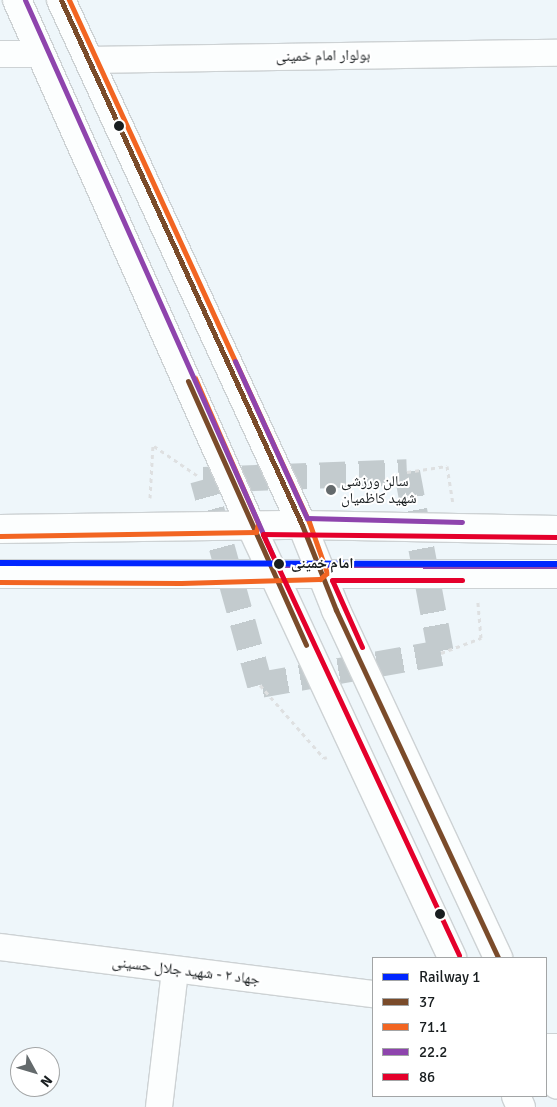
<!DOCTYPE html>
<meta charset="utf-8">
<style>
body{margin:0}
#map{position:relative;width:557px;height:1107px;overflow:hidden;background:#eef6fa;font-family:Signika,"Noto Naskh Arabic",sans-serif}
div>[style]{position:absolute}
[style*='--x']{left:calc(var(--x)*1px);top:calc(var(--y)*1px);width:calc(var(--w)*1px);rotate:calc(var(--a)*1deg)}
.street-tunnel>*{height:26px;margin-top:-13px;transform-origin:0;background:repeating-linear-gradient(90deg,#c3cbce 0 26px,transparent 0 39px)}
.path>*{height:3px;margin-top:-1.5px;transform-origin:0;background:repeating-linear-gradient(90deg,#dee0e1 0 4px,transparent 0 8px)}
.roads{filter:drop-shadow(1px 0 #cdd2d4) drop-shadow(-1px 0 #cdd2d4) drop-shadow(0 1px #cdd2d4) drop-shadow(0 -1px #cdd2d4)}
.street>*{height:26px;margin:-13px;padding:0 13px;transform-origin:13px;border-radius:13px;background:#fcfefe}
.primary>*{height:28px;margin:-14px;padding:0 14px;transform-origin:14px;border-radius:14px;background:#fcfefe}
.bus-1>*{height:5px;margin:-2.5px;padding:0 2.5px;transform-origin:2.5px;border-radius:2.5px;background:#7a4b2a}
.bus-2>*{height:5px;margin:-2.5px;padding:0 2.5px;transform-origin:2.5px;border-radius:2.5px;background:#f26522}
.bus-3>*{height:5px;margin:-2.5px;padding:0 2.5px;transform-origin:2.5px;border-radius:2.5px;background:#8e44ad}
.bus-4>*{height:5px;margin:-2.5px;padding:0 2.5px;transform-origin:2.5px;border-radius:2.5px;background:#e4002b}
.rail-1>*{height:6px;margin:-3px;padding:0 3px;transform-origin:3px;border-radius:3px;background:#0026ff}
.dots>*{width:14px;height:14px;translate:-50% -50%;box-sizing:border-box;border:2px solid #fff;border-radius:50%}
span{translate:-50% -50%;white-space:nowrap;text-align:center;line-height:1.15;-webkit-text-stroke:4px #fff;paint-order:stroke}
.street-label{font-size:15px;color:#191e20}
.poi-label{font-size:15px;color:#191e20}
.left{translate:0 -50%;text-align:left}
.stop-label{font-size:15px;color:#191e20;font-weight:700}
.legend{position:absolute;left:372px;top:957px;width:175px;height:140px;box-sizing:border-box;background:#fff;border:1px solid #a3a5a6;margin:0;padding:6px 9px;list-style:none;font-size:15px;color:#191e20}
.legend li{display:flex;align-items:center;gap:10px;height:25px}
.legend b{width:25px;border:1px solid #a3a5a6}
.north{position:absolute;left:10px;top:1047px;width:50px;height:50px;box-sizing:border-box;background:#fff;border:1px solid #a3a5a6;border-radius:50%;rotate:129deg;font-size:14px;font-weight:700;line-height:20px;text-align:center;color:#191e20}
.north::after{content:'';display:block;margin:auto;width:18px;height:22px;background:#646a6c;clip-path:polygon(50% 0,100% 100%,50% 72%,0 100%)}
</style>
<div id="map">
<div class="street-tunnel">
<div style="--x:407;--y:472;--w:184;--a:79.4"></div>
<div style="--x:441;--y:653;--w:184;--a:170"></div>
<div style="--x:260;--y:685;--w:213;--a:-105.5"></div>
<div style="--x:203;--y:480;--w:204;--a:-2.2"></div>
</div>
<div class="path">
<div style="--x:154;--y:446;--w:53;--a:34.3"></div>
<div style="--x:407;--y:472;--w:40;--a:-8.5"></div>
<div style="--x:447;--y:466;--w:36;--a:81"></div>
<div style="--x:150;--y:498;--w:53;--a:-86.8"></div>
<div style="--x:441;--y:653;--w:43;--a:-20.6"></div>
<div style="--x:481;--y:638;--w:36;--a:-95"></div>
<div style="--x:260;--y:685;--w:97;--a:48.8"></div>
<div style="--x:324;--y:758;--w:3;--a:-18"></div>
</div>
<div class="roads">
<div class="street">
<div style="--x:0;--y:54;--w:41;--a:0"></div>
<div style="--x:88;--y:60;--w:469;--a:-0.9"></div>
<div style="--x:0;--y:947;--w:376;--a:7.2"></div>
<div style="--x:546;--y:1047;--w:11;--a:0"></div>
<div style="--x:159;--y:1107;--w:137;--a:-83.3"></div>
</div>
<div class="primary">
<div style="--x:17;--y:0;--w:576;--a:66.02"></div>
<div style="--x:251;--y:526;--w:476;--a:65"></div>
<div style="--x:61;--y:0;--w:578;--a:65.34"></div>
<div style="--x:302;--y:525;--w:92;--a:68.2"></div>
<div style="--x:336;--y:610;--w:384;--a:65"></div>
<div style="--x:0;--y:529;--w:302;--a:-0.8"></div>
<div style="--x:302;--y:525;--w:255;--a:1.1"></div>
<div style="--x:0;--y:574;--w:557;--a:0"></div>
<div style="--x:546;--y:1061;--w:26;--a:65"></div>
<div style="--x:516;--y:1096;--w:12;--a:66"></div>
</div>
</div>
<div class="bus-1">
<div style="--x:61;--y:0;--w:578;--a:65.34"></div>
<div style="--x:302;--y:525;--w:92;--a:68.2"></div>
<div style="--x:336;--y:610;--w:384;--a:65"></div>
<div style="--x:188;--y:381;--w:289;--a:65.9"></div>
</div>
<div class="bus-2">
<div style="--x:0;--y:536;--w:256;--a:-0.9"></div>
<div style="--x:256;--y:532;--w:9;--a:-77"></div>
<div style="--x:258;--y:523;--w:158;--a:-113.5"></div>
<div style="--x:0;--y:582;--w:181;--a:0.3"></div>
<div style="--x:181;--y:583;--w:139;--a:-1.6"></div>
<div style="--x:320;--y:579;--w:9;--a:-41"></div>
<div style="--x:327;--y:573;--w:54;--a:-109.4"></div>
<div style="--x:309;--y:522;--w:575;--a:-114.69"></div>
</div>
<div class="bus-3">
<div style="--x:25;--y:0;--w:619;--a:65.96"></div>
<div style="--x:277;--y:565;--w:280;--a:0.2"></div>
<div style="--x:235;--y:361;--w:173;--a:65.4"></div>
<div style="--x:307;--y:518;--w:155;--a:1.5"></div>
</div>
<div class="bus-4">
<div style="--x:362;--y:647;--w:73;--a:-114.1"></div>
<div style="--x:332;--y:580;--w:130;--a:0"></div>
<div style="--x:459;--y:955;--w:464;--a:-115"></div>
<div style="--x:263;--y:534;--w:294;--a:0.6"></div>
</div>
<div class="rail-1">
<div style="--x:0;--y:563;--w:557;--a:0.1"></div>
</div>
<div class="dots">
<div style="left:119px;top:126px;background:#191e20"></div>
<div style="left:331px;top:490px;background:#646a6c"></div>
<div style="left:279px;top:564px;background:#191e20"></div>
<div style="left:440px;top:914px;background:#191e20"></div>
</div>
<div class="street-label">
<span style="left:323px;top:56px;rotate:-1deg">بولوار امام خمینی</span>
<span style="left:186px;top:971px;rotate:7deg">جهاد ۲ - شهید جلال حسینی</span>
</div>
<div class="poi-label">
<span class="left" style="left:341px;top:490px">سالن ورزشی<br>شهید کاظمیان</span>
</div>
<div class="stop-label">
<span class="left" style="left:291px;top:564px">امام خمینی</span>
</div>
<ul class="legend">
<li><b style="height:6px;background:#0026ff"></b>Railway 1</li>
<li><b style="height:6px;background:#7a4b2a"></b>37</li>
<li><b style="height:6px;background:#f26522"></b>71.1</li>
<li><b style="height:6px;background:#8e44ad"></b>22.2</li>
<li><b style="height:6px;background:#e4002b"></b>86</li>
</ul>
<div class="north">N</div>
</div>
